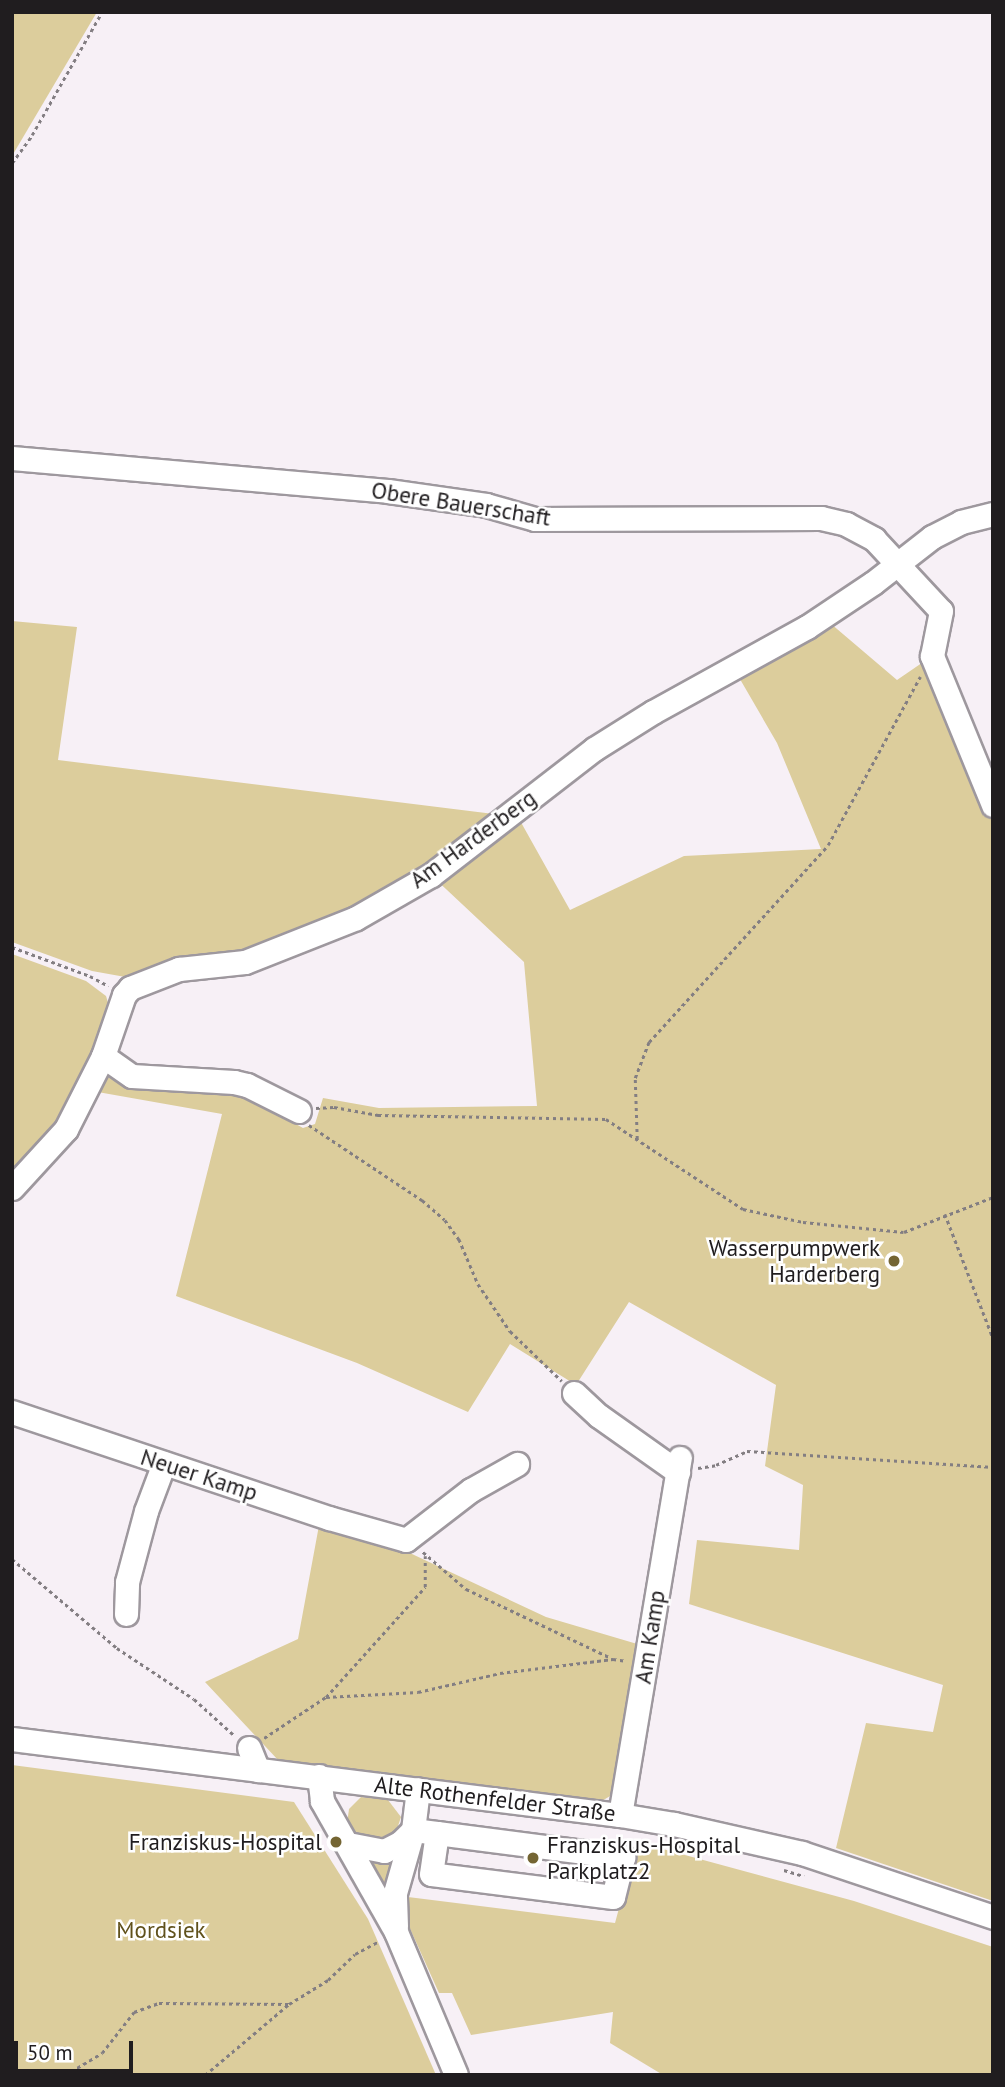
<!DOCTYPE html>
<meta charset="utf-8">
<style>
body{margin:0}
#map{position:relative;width:1005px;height:2087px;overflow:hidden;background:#f7f0f6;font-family:"PT Sans",sans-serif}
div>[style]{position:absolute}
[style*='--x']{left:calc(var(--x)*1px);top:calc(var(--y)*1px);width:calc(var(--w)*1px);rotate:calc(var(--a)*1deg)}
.green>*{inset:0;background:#dccd9c}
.path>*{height:2.5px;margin-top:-1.25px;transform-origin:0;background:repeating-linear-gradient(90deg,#837e82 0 3.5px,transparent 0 7px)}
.roads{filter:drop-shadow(2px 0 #9e989e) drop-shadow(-2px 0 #9e989e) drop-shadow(0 2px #9e989e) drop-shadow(0 -2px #9e989e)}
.minor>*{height:23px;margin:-11.5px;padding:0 11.5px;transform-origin:11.5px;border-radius:11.5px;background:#fff}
.dots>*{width:19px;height:19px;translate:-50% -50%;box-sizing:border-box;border:4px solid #fff;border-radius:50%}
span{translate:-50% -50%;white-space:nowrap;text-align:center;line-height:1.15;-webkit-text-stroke:5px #fff;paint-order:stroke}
.street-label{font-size:23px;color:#201d1f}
.poi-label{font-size:23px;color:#201d1f}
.right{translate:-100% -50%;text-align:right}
.left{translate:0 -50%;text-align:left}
.park-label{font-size:23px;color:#60511c}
.frame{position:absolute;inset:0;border:14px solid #201d1f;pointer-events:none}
.scale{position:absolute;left:14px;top:2041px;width:119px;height:32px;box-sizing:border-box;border:4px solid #201d1f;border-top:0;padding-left:9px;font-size:21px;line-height:24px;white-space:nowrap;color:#201d1f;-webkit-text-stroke:5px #fff;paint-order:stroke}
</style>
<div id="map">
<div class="green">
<div style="clip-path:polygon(12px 12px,97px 12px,12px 156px)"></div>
<div style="clip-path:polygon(12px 621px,77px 627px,58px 760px,518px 817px,570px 910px,684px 856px,821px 849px,777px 743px,737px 674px,830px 623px,897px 680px,932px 656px,993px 805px,993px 1901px,836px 1848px,866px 1723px,933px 1732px,943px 1685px,689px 1604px,697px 1540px,799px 1550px,803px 1485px,765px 1466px,776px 1385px,629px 1302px,576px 1385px,510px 1344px,468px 1412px,357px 1363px,176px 1296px,222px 1114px,92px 1091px,101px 1074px,108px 1074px,118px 1080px,238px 1092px,303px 1128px,315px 1124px,323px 1098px,379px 1108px,537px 1106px,524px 962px,431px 875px,245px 962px,131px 978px,92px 971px,12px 942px)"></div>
<div style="clip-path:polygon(12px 954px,86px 981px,106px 996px,109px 1006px,105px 1022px,61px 1126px,12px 1180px)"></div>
<div style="clip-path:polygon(320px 1520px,412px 1554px,546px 1617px,644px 1646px,617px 1792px,600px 1802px,278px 1760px,205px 1682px,298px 1639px)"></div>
<div style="clip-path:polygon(12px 1765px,294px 1802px,368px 1919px,436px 2075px,12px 2075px)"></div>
<div style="clip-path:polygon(361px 1797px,388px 1800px,401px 1817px,396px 1832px,385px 1843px,353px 1836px,347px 1824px,349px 1809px)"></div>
<div style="clip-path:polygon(637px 1842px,854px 1901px,993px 1947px,993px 2075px,663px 2075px,610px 2043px,613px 2012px,471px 2035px,452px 1993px,439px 1993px,407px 1922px,408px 1897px,615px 1923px)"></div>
<div style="clip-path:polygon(393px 1854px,385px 1894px,366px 1858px)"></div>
</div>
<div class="path">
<div style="--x:12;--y:163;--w:34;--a:-54"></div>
<div style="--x:32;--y:135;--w:142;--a:-60.4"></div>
<div style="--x:12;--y:947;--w:83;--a:20.4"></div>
<div style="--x:90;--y:976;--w:21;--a:28"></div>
<div style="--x:316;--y:1108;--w:18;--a:-3"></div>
<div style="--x:334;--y:1107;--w:45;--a:10.3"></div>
<div style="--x:378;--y:1115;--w:228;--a:1"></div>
<div style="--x:606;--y:1119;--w:164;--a:33.3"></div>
<div style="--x:743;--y:1209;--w:61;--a:12.2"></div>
<div style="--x:803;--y:1222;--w:101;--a:5.7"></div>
<div style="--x:904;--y:1232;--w:96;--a:-21.5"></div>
<div style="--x:309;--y:1125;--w:136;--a:33.6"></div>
<div style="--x:422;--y:1200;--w:30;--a:41"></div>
<div style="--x:445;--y:1220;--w:24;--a:54"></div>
<div style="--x:459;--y:1239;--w:49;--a:67.1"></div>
<div style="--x:478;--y:1284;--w:57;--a:55.8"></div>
<div style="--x:510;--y:1331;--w:72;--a:43.9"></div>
<div style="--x:637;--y:1139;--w:61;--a:-91.9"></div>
<div style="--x:635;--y:1078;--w:39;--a:-69"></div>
<div style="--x:649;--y:1042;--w:266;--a:-47.7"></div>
<div style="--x:828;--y:845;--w:192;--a:-61.3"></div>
<div style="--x:945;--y:1214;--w:133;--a:68.8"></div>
<div style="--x:698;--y:1468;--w:18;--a:-9"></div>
<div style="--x:716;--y:1465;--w:34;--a:-24"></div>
<div style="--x:747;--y:1451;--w:247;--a:3.7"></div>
<div style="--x:423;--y:1552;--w:57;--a:40.7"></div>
<div style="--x:466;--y:1589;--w:161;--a:25.4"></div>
<div style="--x:12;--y:1559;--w:138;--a:40.3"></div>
<div style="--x:117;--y:1648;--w:92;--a:33.5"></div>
<div style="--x:194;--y:1699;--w:54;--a:42"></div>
<div style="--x:326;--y:1697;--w:148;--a:-48"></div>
<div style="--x:425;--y:1587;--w:31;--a:-90"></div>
<div style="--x:264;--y:1738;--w:74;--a:-33.5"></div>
<div style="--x:326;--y:1697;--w:92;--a:-3.1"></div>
<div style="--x:418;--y:1692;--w:84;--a:-13"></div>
<div style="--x:500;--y:1673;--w:114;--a:-7.1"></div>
<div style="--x:613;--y:1659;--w:14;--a:8"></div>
<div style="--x:664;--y:1843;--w:29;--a:12"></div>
<div style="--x:784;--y:1870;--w:21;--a:17"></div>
<div style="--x:65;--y:2075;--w:43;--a:-30.7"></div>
<div style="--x:102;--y:2053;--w:52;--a:-52"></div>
<div style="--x:134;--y:2012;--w:27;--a:-20"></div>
<div style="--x:159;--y:2003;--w:130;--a:0.4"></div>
<div style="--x:205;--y:2075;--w:110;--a:-40.2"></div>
<div style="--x:289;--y:2004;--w:46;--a:-31.6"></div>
<div style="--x:328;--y:1980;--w:37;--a:-44"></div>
<div style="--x:355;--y:1954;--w:27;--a:-28"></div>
</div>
<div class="roads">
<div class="minor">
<div style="--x:12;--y:458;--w:377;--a:5"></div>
<div style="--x:388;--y:491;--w:99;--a:8.1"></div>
<div style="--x:486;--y:505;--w:51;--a:15.9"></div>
<div style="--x:535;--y:519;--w:286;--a:-0.2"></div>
<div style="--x:821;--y:518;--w:26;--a:13"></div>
<div style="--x:846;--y:524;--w:32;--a:28"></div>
<div style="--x:874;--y:539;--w:98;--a:47.1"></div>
<div style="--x:941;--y:611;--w:46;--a:101.3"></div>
<div style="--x:932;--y:656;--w:161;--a:67.7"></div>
<div style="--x:103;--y:1056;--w:35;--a:35"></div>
<div style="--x:132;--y:1076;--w:102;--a:3.4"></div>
<div style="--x:234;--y:1082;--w:13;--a:13"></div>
<div style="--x:247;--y:1085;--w:58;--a:26.6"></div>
<div style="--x:12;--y:1188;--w:80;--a:-47.5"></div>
<div style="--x:66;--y:1129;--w:82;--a:-63.1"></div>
<div style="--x:103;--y:1056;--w:65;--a:-71"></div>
<div style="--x:124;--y:995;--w:9;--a:-49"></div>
<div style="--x:130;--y:988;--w:53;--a:-21.2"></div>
<div style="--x:179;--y:969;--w:66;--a:-6.1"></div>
<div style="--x:245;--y:962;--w:119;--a:-21.6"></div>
<div style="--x:356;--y:918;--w:86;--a:-29.8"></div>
<div style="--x:431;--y:875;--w:206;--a:-37.7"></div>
<div style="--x:594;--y:749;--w:70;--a:-32.1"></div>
<div style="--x:653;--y:712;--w:176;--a:-28.9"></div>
<div style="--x:807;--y:627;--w:79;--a:-33.7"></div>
<div style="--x:873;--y:583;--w:75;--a:-37.9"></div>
<div style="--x:932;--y:537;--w:33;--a:-27"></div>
<div style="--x:961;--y:522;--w:33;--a:-14"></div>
<div style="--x:574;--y:1393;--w:34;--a:43"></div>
<div style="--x:599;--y:1416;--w:97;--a:35.3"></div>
<div style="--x:12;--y:1412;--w:334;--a:18.5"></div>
<div style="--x:329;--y:1518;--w:80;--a:15.9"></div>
<div style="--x:406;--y:1540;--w:82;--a:-37.6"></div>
<div style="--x:471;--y:1490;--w:53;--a:-29.5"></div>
<div style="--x:126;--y:1614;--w:32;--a:-88"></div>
<div style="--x:127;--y:1582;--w:73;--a:-75"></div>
<div style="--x:146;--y:1511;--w:51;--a:-69.4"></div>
<div style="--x:12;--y:1739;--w:613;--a:7.13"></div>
<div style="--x:620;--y:1815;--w:55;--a:9.5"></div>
<div style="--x:674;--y:1824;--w:131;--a:12.8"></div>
<div style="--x:802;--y:1853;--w:201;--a:18.5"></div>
<div style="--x:249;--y:1748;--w:24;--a:68"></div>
<div style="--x:319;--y:1776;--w:25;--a:83"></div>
<div style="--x:322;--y:1801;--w:150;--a:60.5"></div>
<div style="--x:396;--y:1932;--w:155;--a:67.2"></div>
<div style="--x:620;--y:1815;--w:362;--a:-80.5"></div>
<div style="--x:413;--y:1830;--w:24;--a:7"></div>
<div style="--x:437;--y:1833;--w:188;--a:7.4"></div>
<div style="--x:623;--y:1857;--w:41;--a:104"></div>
<div style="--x:613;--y:1897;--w:183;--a:-172.8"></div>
<div style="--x:431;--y:1874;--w:41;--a:-81.7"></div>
<div style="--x:348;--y:1844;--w:37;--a:11"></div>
<div style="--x:384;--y:1851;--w:18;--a:-27"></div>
<div style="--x:400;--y:1843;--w:18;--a:-45"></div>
<div style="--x:396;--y:1926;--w:33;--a:-92"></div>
<div style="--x:395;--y:1893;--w:66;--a:-74.1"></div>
<div style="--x:413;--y:1830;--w:41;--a:-83"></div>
</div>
</div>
<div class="dots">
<div style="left:894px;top:1261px;background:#746533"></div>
<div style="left:336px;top:1842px;background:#746533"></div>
<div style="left:533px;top:1858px;background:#746533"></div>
</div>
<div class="street-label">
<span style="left:461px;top:504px;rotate:9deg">Obere Bauerschaft</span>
<span style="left:473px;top:839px;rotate:-36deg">Am Harderberg</span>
<span style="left:199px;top:1475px;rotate:18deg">Neuer Kamp</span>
<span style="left:650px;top:1637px;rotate:-81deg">Am Kamp</span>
<span style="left:495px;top:1799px;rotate:7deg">Alte Rothenfelder Straße</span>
</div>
<div class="poi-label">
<span class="right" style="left:880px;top:1261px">Wasserpumpwerk<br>Harderberg</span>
<span class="right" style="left:322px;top:1842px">Franziskus-Hospital</span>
<span class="left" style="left:547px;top:1858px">Franziskus-Hospital<br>Parkplatz2</span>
</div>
<div class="park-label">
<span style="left:161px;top:1930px">Mordsiek</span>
</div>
<div class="frame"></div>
<div class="scale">50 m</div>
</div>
